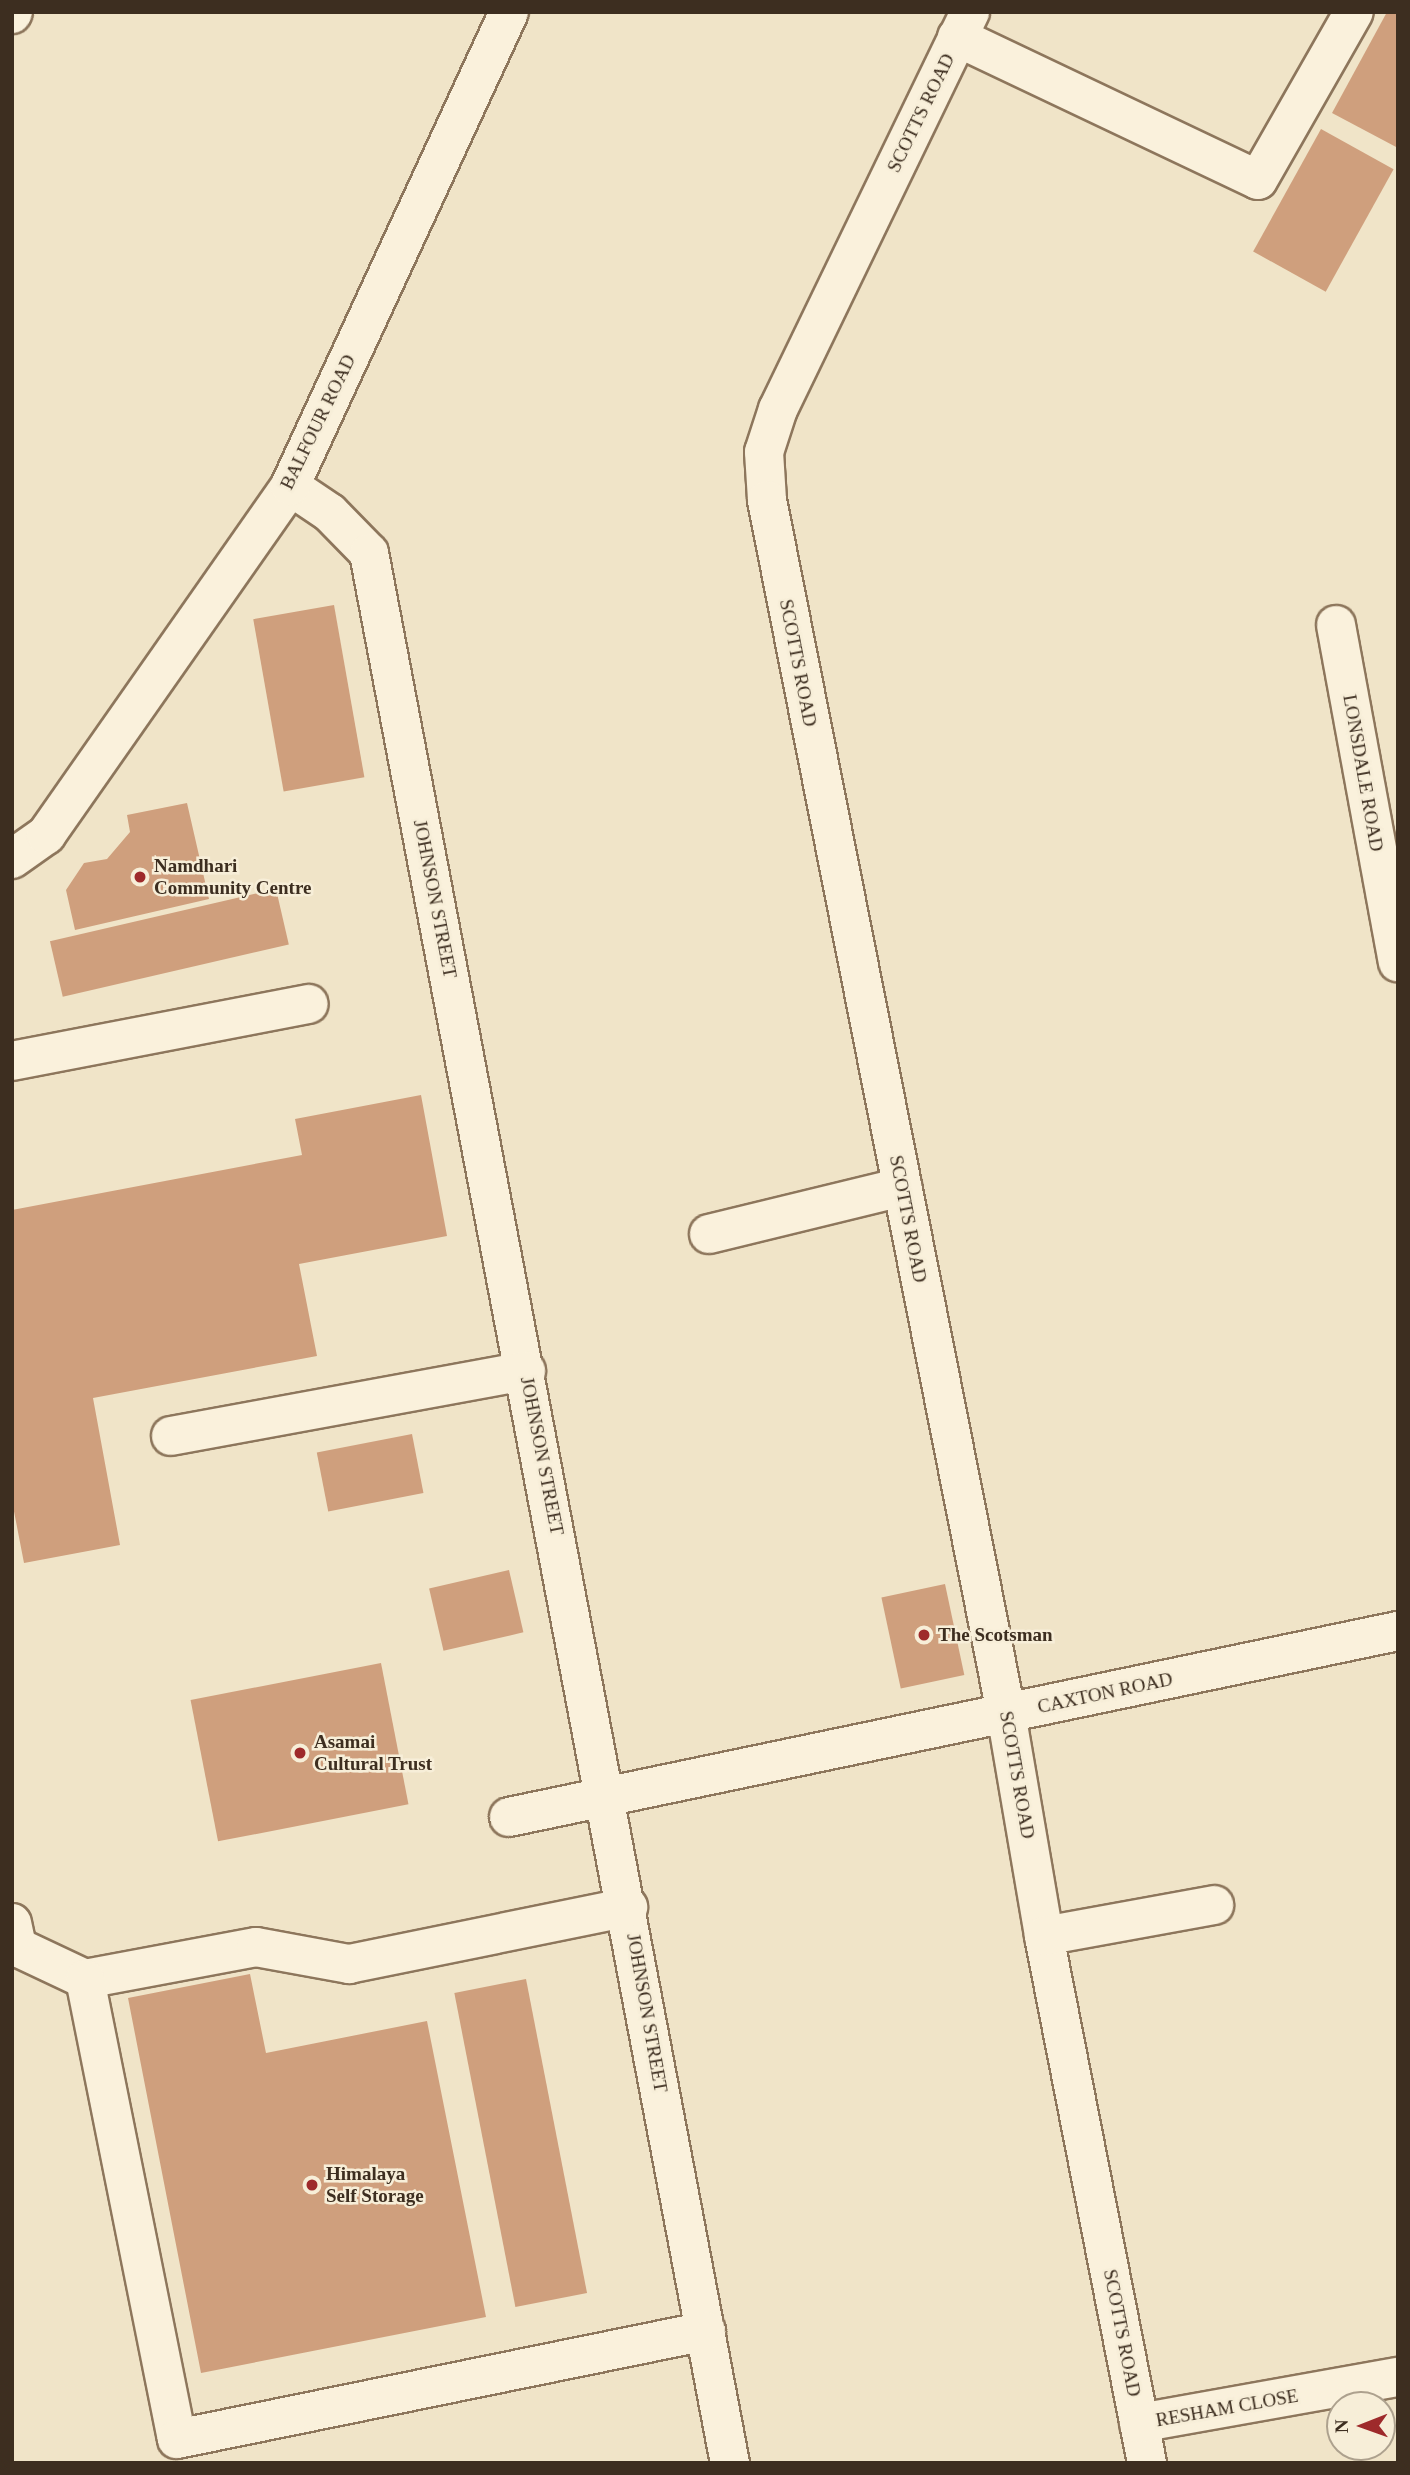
<!DOCTYPE html>
<style>
body{margin:0}
#map{position:relative;width:1410px;height:2475px;overflow:hidden;background:#f0e4c8;font-family:Georgia,serif}
div>[style]{position:absolute}
[style*='--x']{left:calc(var(--x)*1px);top:calc(var(--y)*1px);width:calc(var(--w)*1px);rotate:calc(var(--a)*1deg)}
.building>*{inset:0;background:#cf9f7d;transform-origin:0 0}
.roads{filter:drop-shadow(2px 0 #8d765c) drop-shadow(-2px 0 #8d765c) drop-shadow(0 2px #8d765c) drop-shadow(0 -2px #8d765c)}
.minor>*{height:38px;margin:-19px;padding:0 19px;transform-origin:19px;border-radius:19px;background:#faf1dc}
.dots>*{width:19px;height:19px;translate:-50% -50%;box-sizing:border-box;border:4px solid #f7eed8;border-radius:50%}
span{translate:-50% -50%;white-space:nowrap;text-align:center;line-height:1.15;-webkit-text-stroke:5px #f7eed8;paint-order:stroke}
.street-label{font-size:19px;color:#3d2e20}
.poi-label{font-size:19px;color:#3d2e20;font-weight:700}
.left{translate:0 -50%;text-align:left}
.frame{position:absolute;inset:0;border:14px solid #3d2e20;pointer-events:none}
.north{position:absolute;left:1326px;top:2391px;width:70px;height:70px;box-sizing:border-box;background:#f7eed8;border:2px solid #ada18e;border-radius:50%;rotate:269deg;font-size:19px;font-weight:700;line-height:28px;text-align:center;color:#3d2e20}
.north::after{content:'';display:block;margin:auto;width:24px;height:32px;background:#9e2a2b;clip-path:polygon(50% 0,100% 100%,50% 72%,0 100%)}
</style>
<div id="map">
<div class="building">
<div style="clip-path:polygon(1387px 12px,1398px 12px,1398px 148px,1332px 113px)"></div>
<div style="left:1321px;top:129px;width:83px;height:140px;rotate:29deg"></div>
<div style="left:334px;top:605px;width:175px;height:82px;rotate:80deg"></div>
<div style="clip-path:polygon(187px 803px,209px 899px,75px 930px,66px 890px,84px 863px,107px 859px,130px 832px,127px 815px)"></div>
<div style="left:276px;top:889px;width:57px;height:232px;rotate:77deg"></div>
<div style="clip-path:polygon(421px 1095px,447px 1236px,299px 1264px,317px 1356px,93px 1398px,120px 1545px,24px 1563px,12px 1501px,12px 1210px,302px 1155px,295px 1119px)"></div>
<div style="left:412px;top:1434px;width:60px;height:97px;rotate:79deg"></div>
<div style="left:509px;top:1570px;width:64px;height:82px;rotate:77deg"></div>
<div style="left:945px;top:1584px;width:93px;height:65px;rotate:78deg"></div>
<div style="left:381px;top:1663px;width:144px;height:194px;rotate:79deg"></div>
<div style="clip-path:polygon(250px 1974px,266px 2053px,427px 2021px,486px 2317px,201px 2373px,128px 1998px)"></div>
<div style="left:526px;top:1979px;width:320px;height:73px;rotate:79deg"></div>
</div>
<div class="roads">
<div class="minor">
<div style="--x:970;--y:12;--w:441;--a:115.8"></div>
<div style="--x:778;--y:409;--w:45;--a:108"></div>
<div style="--x:764;--y:452;--w:48;--a:86.4"></div>
<div style="--x:767;--y:500;--w:1236;--a:78.85"></div>
<div style="--x:1006;--y:1713;--w:226;--a:80.3"></div>
<div style="--x:1044;--y:1936;--w:537;--a:78.94"></div>
<div style="--x:12;--y:14;--w:2;--a:-63"></div>
<div style="--x:957;--y:37;--w:333;--a:25.4"></div>
<div style="--x:1258;--y:180;--w:193;--a:-60.3"></div>
<div style="--x:290;--y:486;--w:48;--a:34"></div>
<div style="--x:330;--y:513;--w:56;--a:45.7"></div>
<div style="--x:369;--y:553;--w:1944;--a:79.3"></div>
<div style="--x:1336;--y:625;--w:343;--a:79.6"></div>
<div style="--x:12;--y:859;--w:42;--a:-35.2"></div>
<div style="--x:46;--y:835;--w:426;--a:-55"></div>
<div style="--x:290;--y:486;--w:522;--a:-65.2"></div>
<div style="--x:12;--y:1061;--w:302;--a:-10.9"></div>
<div style="--x:709;--y:1234;--w:199;--a:-13.7"></div>
<div style="--x:171;--y:1436;--w:361;--a:-10.4"></div>
<div style="--x:509;--y:1817;--w:908;--a:-11.82"></div>
<div style="--x:12;--y:1923;--w:25;--a:78"></div>
<div style="--x:17;--y:1947;--w:75;--a:25.2"></div>
<div style="--x:85;--y:1979;--w:174;--a:-10.6"></div>
<div style="--x:256;--y:1947;--w:95;--a:10.4"></div>
<div style="--x:349;--y:1964;--w:285;--a:-11.5"></div>
<div style="--x:1044;--y:1936;--w:173;--a:-10.3"></div>
<div style="--x:85;--y:1979;--w:469;--a:78.7"></div>
<div style="--x:177;--y:2439;--w:540;--a:-11.54"></div>
<div style="--x:1139;--y:2423;--w:263;--a:-10.1"></div>
</div>
</div>
<div class="dots">
<div style="left:140px;top:877px;background:#9e2a2b"></div>
<div style="left:924px;top:1635px;background:#9e2a2b"></div>
<div style="left:300px;top:1753px;background:#9e2a2b"></div>
<div style="left:312px;top:2185px;background:#9e2a2b"></div>
</div>
<div class="street-label">
<span style="left:921px;top:113px;rotate:-64deg">SCOTTS ROAD</span>
<span style="left:318px;top:422px;rotate:-64deg">BALFOUR ROAD</span>
<span style="left:798px;top:663px;rotate:79deg">SCOTTS ROAD</span>
<span style="left:1363px;top:773px;rotate:80deg">LONSDALE ROAD</span>
<span style="left:435px;top:899px;rotate:79deg">JOHNSON STREET</span>
<span style="left:908px;top:1219px;rotate:79deg">SCOTTS ROAD</span>
<span style="left:542px;top:1456px;rotate:79deg">JOHNSON STREET</span>
<span style="left:1105px;top:1693px;rotate:-12deg">CAXTON ROAD</span>
<span style="left:1017px;top:1775px;rotate:80deg">SCOTTS ROAD</span>
<span style="left:647px;top:2013px;rotate:80deg">JOHNSON STREET</span>
<span style="left:1122px;top:2333px;rotate:79deg">SCOTTS ROAD</span>
<span style="left:1227px;top:2408px;rotate:-10deg">RESHAM CLOSE</span>
</div>
<div class="poi-label">
<span class="left" style="left:154px;top:877px">Namdhari<br>Community Centre</span>
<span class="left" style="left:938px;top:1635px">The Scotsman</span>
<span class="left" style="left:314px;top:1753px">Asamai<br>Cultural Trust</span>
<span class="left" style="left:326px;top:2185px">Himalaya<br>Self Storage</span>
</div>
<div class="frame"></div>
<div class="north">N</div>
</div>
